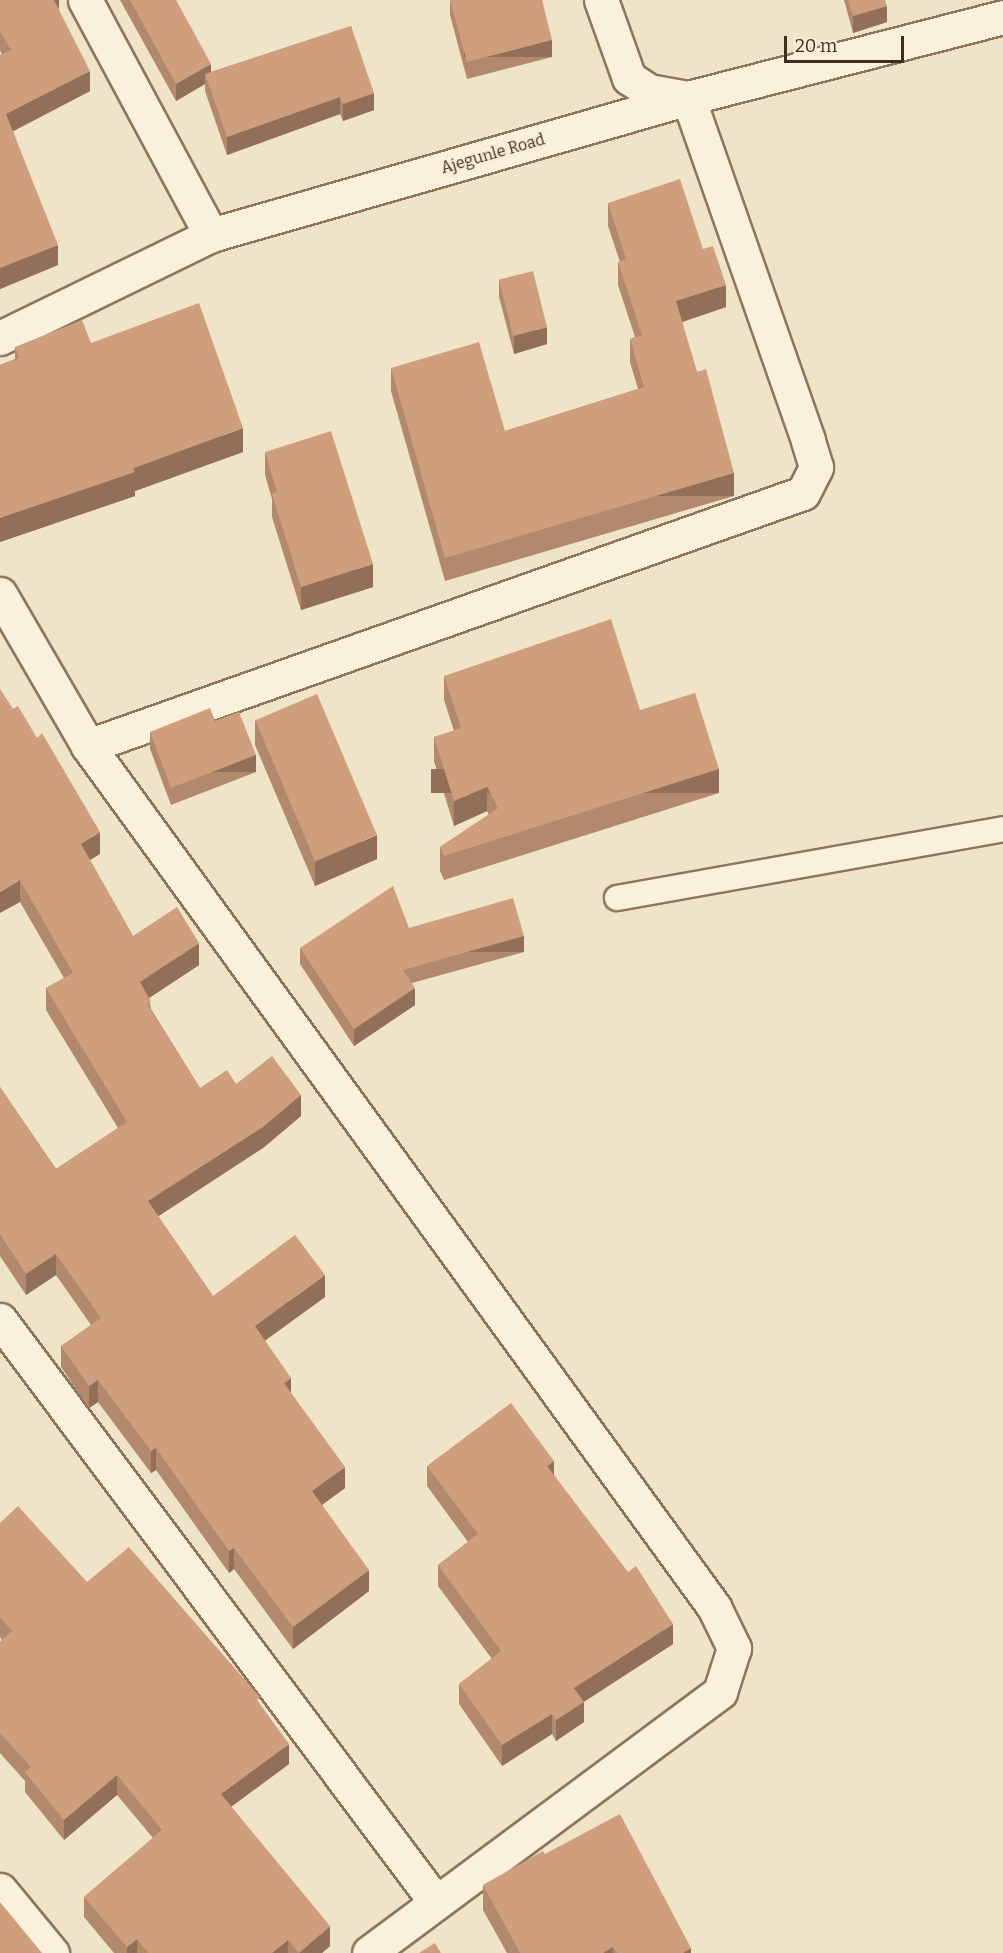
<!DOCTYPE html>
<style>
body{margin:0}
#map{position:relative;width:1003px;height:1953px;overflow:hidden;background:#f0e4c8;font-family:Bitter,serif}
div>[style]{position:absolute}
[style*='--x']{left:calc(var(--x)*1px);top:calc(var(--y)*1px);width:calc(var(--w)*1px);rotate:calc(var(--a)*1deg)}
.roads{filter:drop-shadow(2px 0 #8d765c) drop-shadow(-2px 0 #8d765c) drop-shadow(0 2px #8d765c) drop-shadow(0 -2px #8d765c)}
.service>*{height:24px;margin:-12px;padding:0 12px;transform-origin:12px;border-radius:12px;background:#faf1dc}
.minor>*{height:33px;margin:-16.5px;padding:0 16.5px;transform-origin:16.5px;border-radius:16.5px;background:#faf1dc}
.wall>*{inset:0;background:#b2896c}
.shaded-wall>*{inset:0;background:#916f58;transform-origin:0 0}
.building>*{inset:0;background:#cf9f7d;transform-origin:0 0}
span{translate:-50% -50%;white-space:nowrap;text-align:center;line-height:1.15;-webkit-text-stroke:4.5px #f7eed8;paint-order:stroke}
.street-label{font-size:16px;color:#3d2e20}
.scale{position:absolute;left:784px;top:36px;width:120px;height:27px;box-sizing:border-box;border:3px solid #3d2e20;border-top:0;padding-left:8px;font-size:18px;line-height:21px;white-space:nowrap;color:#3d2e20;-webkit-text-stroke:4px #f7eed8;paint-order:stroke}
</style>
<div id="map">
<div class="roads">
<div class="service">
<div style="--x:617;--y:898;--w:392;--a:-10.1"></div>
</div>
<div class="minor">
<div style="--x:85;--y:0;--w:267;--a:61.8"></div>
<div style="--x:0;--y:338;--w:235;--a:-26"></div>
<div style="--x:211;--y:235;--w:496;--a:-16"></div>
<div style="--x:688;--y:98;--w:325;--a:-14.4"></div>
<div style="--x:0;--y:594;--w:176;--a:59.9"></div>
<div style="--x:88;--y:746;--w:1065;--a:53.98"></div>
<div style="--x:714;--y:1607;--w:46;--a:64"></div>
<div style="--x:734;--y:1648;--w:46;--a:107.7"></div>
<div style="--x:720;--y:1692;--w:437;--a:143.4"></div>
<div style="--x:88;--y:746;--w:758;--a:-19.49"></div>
<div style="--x:803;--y:493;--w:29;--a:-63"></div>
<div style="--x:816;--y:467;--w:28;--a:-107"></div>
<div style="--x:808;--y:440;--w:362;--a:-109.3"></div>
<div style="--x:688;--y:98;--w:40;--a:-170"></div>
<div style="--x:649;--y:91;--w:24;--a:-147"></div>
<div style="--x:629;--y:78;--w:83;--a:-109.7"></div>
<div style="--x:0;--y:1320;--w:726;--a:53.18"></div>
<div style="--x:0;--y:1890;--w:82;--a:50.5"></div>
</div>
</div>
<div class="wall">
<div style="clip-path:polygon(0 0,59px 0,59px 10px,90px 91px,13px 131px,58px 265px,0 289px,0 55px,2px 54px,0 51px)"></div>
<div style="clip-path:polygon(120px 0,176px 0,211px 72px,351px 26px,374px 110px,343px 121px,340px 114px,227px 155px,205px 91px,205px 84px,176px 101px)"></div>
<div style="clip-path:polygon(450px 0,542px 0,552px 57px,467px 79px,450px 15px)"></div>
<div style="clip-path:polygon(844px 0,885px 0,887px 22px,853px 33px)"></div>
<div style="clip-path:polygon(608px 203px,703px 249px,726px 307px,682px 322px,734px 496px,445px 581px,391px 391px,391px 368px,505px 431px,638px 389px,630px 362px,630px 339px,635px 337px,618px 285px,618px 262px,620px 262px,608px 226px)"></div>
<div style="clip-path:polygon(499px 279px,547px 344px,514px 354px,499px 297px)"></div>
<div style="clip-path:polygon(91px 343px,243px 452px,135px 491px,135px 496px,0 542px,0 365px,15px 359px,15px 347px)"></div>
<div style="clip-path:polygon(265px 452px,373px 587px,301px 610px,272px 517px,272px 499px,265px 475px)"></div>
<div style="clip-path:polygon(444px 676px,640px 710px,719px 793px,444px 880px,440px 871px,440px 847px,489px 815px,487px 811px,454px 826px,434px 761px,434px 737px,454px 731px,444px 700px)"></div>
<div style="clip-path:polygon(0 689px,100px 854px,90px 860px,133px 936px,199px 965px,149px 998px,151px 1009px,200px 1088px,236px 1084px,301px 1116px,263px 1148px,158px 1216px,213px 1296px,325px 1297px,265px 1340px,291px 1393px,345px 1488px,322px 1505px,369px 1591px,293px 1649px,234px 1569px,229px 1573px,156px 1470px,151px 1473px,98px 1402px,89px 1408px,61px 1367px,61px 1346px,91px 1325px,56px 1275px,26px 1295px,0 1256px,0 1087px,56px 1169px,118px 1128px,46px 1010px,46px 988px,64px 978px,20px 902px)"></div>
<div style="clip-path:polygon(255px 720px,377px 859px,315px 886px,255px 745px)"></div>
<div style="clip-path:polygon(215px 721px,256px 772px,171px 805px,150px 749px,150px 732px)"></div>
<div style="clip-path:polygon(409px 928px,524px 952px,412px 983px,415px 1005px,354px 1046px,300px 964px,300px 948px)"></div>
<div style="clip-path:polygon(427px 1466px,554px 1475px,673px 1644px,584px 1702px,584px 1722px,556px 1741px,552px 1734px,502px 1766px,459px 1704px,459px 1684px,492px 1659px,438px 1586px,438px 1565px,468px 1542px,427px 1486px)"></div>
<div style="clip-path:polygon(0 1523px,87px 1582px,260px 1705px,289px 1764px,231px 1807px,330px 1946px,322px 1953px,114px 1953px,84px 1917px,84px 1897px,153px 1838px,117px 1795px,64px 1840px,25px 1792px,25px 1781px,0 1753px,0 1642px,2px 1640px,0 1637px)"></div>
<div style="clip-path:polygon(545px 1854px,691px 1953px,507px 1953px,483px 1910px,483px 1885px)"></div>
</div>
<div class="shaded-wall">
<div style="clip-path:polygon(52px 0,59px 0,59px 12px)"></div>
<div style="clip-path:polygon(887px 6px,887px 22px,853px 33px,853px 16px)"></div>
<div style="left:552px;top:40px;width:17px;height:88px;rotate:90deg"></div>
<div style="clip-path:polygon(211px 64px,211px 81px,205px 74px,205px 84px,176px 101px,176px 84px)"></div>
<div style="clip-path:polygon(90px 71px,90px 91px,6px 135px,6px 114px)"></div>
<div style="clip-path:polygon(374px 93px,374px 110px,343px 121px,343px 104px)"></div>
<div style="clip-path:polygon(340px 97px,340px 114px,227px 155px,227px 137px)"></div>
<div style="clip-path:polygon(58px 245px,58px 265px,0 289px,0 268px)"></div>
<div style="clip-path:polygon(726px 285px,726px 307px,676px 324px,676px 301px)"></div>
<div style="clip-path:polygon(547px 327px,547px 344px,514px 354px,514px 336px)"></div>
<div style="clip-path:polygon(243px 428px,243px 452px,135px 491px,135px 496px,0 542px,0 518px)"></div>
<div style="left:734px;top:473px;width:23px;height:301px;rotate:90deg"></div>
<div style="clip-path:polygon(373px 564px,373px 587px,301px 610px,301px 587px)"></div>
<div style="left:256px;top:755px;width:17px;height:91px;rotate:90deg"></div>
<div style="left:719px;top:769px;width:24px;height:288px;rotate:90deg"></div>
<div style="clip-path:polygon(487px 787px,487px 811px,454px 826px,454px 801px)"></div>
<div style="clip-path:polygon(100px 832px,100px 854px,81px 865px,81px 844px)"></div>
<div style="clip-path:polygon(377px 835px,377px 859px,315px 886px,315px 862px)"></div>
<div style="clip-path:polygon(20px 880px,20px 902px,0 913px,0 892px)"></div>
<div style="left:524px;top:936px;width:16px;height:126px;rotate:90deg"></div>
<div style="clip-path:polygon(199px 943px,199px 965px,140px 1004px,140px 982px)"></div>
<div style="clip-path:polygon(415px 988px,415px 1005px,354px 1046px,354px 1029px)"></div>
<div style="clip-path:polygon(301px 1095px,301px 1116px,263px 1148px,148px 1223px,148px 1201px)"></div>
<div style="clip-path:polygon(56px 1254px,56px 1275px,26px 1295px,26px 1274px)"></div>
<div style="clip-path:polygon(325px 1275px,325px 1297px,255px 1348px,255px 1326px)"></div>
<div style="clip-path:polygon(291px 1378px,291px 1400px,284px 1383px)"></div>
<div style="clip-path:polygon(98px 1380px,98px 1402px,89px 1408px,89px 1386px)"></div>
<div style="clip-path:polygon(156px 1448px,156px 1470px,151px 1473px,151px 1451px)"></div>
<div style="clip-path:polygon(554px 1461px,554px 1481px,547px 1466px)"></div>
<div style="clip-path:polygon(345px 1467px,345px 1488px,312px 1512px,312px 1491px)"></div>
<div style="clip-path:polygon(234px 1548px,234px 1569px,229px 1573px,229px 1551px)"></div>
<div style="clip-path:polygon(369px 1570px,369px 1591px,293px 1649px,293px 1627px)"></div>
<div style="clip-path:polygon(673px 1624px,673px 1644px,574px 1708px,574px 1688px)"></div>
<div style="clip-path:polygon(584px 1702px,584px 1722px,556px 1741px,556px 1720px)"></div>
<div style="clip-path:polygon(552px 1714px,552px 1734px,502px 1766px,502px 1745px)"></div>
<div style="clip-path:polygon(289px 1744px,289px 1764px,221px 1814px,221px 1794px)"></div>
<div style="clip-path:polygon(117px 1775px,117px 1795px,64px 1840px,64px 1820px)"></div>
<div style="clip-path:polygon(330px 1926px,330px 1946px,322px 1953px,299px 1953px)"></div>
<div style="clip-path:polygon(137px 1939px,137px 1953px,127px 1953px,127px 1947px)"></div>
<div style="clip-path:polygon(288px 1940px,288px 1953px,272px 1953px)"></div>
<div style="clip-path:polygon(613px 1947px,613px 1953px,603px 1953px)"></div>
<div style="clip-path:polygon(691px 1948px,691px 1953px,683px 1953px)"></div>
</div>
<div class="building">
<div style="clip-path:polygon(0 0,54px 0,90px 71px,6px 114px,58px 245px,0 268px,0 55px,11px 50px,0 31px)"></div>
<div style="clip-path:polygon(130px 0,176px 0,211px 64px,176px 84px)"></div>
<div style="clip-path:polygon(450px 0,542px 0,552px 40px,467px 62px)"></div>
<div style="clip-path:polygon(848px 0,885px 0,887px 6px,853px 16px)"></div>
<div style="clip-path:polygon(351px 26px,374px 93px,343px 104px,340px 97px,227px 137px,205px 74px)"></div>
<div style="clip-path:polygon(680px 179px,703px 249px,713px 246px,726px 285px,676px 301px,697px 372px,706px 369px,734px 473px,445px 558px,391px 368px,479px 342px,505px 431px,644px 387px,630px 339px,642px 335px,618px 262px,626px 259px,608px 203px)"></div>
<div style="left:533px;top:271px;width:58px;height:35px;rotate:76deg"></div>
<div style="clip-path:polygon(199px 303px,243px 428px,133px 468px,135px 472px,0 518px,0 365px,19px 358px,15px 347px,82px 320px,91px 343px)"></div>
<div style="clip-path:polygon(331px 431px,373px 564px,301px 587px,272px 494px,277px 492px,265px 452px)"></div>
<div style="clip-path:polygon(611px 619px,640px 710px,695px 693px,719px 769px,444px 856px,440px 847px,498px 808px,487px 787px,454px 801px,434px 737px,461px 728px,444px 676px)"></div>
<div style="clip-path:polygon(0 689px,13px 709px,18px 706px,37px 738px,42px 733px,100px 832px,81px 844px,133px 936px,177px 907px,199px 943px,140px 982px,151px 1002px,147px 1004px,200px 1088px,227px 1070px,236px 1084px,272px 1056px,301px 1095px,263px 1127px,148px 1201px,213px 1296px,295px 1235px,325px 1275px,255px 1326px,291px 1378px,284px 1383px,345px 1467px,312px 1491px,369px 1570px,293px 1627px,234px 1548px,229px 1551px,156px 1448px,151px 1451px,98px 1380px,89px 1386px,61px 1346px,101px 1318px,56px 1254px,26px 1274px,0 1234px,0 1087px,56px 1169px,127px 1122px,46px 988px,73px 973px,20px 880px,0 892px)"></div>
<div style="left:317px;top:694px;width:153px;height:67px;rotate:67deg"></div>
<div style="clip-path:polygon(210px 708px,215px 721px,239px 712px,256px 755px,171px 788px,150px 732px)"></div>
<div style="clip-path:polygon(393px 886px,409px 928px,513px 898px,524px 936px,403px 970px,415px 988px,354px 1029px,300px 948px)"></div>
<div style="clip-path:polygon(511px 1403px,554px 1461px,547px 1466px,628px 1572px,636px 1566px,673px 1624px,574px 1688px,584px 1702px,556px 1720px,552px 1714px,502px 1745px,459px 1684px,501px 1651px,438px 1565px,478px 1534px,427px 1466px)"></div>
<div style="clip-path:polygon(18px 1506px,87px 1582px,129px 1547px,260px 1697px,257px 1700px,289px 1744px,221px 1794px,330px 1926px,299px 1953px,288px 1940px,272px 1953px,148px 1953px,137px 1939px,127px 1947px,84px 1897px,162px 1830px,117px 1775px,64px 1820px,25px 1772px,31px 1767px,0 1733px,0 1642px,12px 1631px,0 1617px,0 1523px)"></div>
<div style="clip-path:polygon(620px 1814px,691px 1948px,683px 1953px,617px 1953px,613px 1947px,603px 1953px,520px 1953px,483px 1885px,543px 1851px,545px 1854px)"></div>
<div style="clip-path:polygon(0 1902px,42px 1953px,0 1953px)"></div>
<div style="clip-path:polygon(435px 1943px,441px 1953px,419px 1953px)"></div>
</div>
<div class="street-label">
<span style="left:493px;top:154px;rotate:-16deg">Ajegunle Road</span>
</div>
<div class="scale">20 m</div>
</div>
